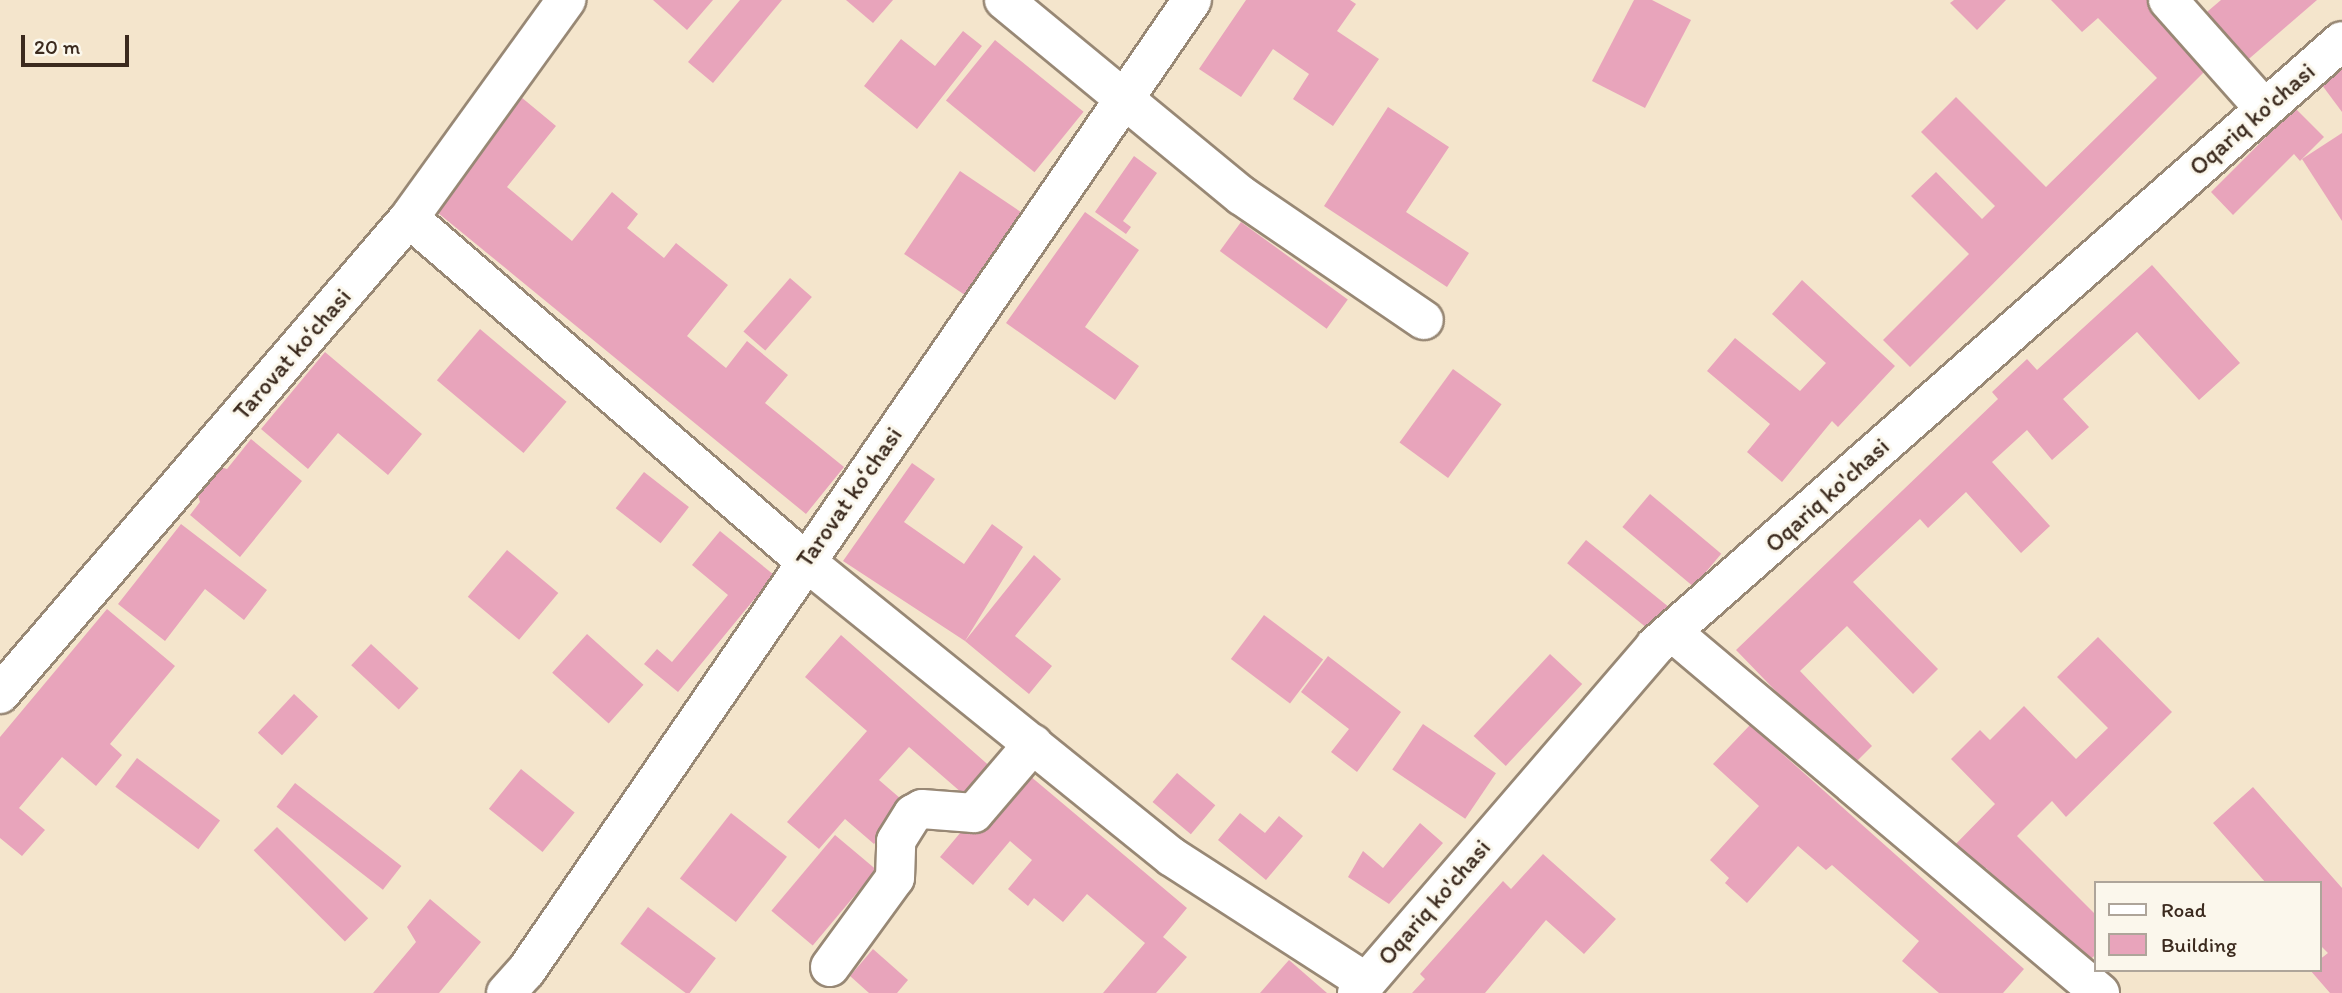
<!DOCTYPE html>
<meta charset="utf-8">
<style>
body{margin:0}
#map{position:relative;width:2342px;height:993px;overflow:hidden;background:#f4e5cc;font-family:Itim,sans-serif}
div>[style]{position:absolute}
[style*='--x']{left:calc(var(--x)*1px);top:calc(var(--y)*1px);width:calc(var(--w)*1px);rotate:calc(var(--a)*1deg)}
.building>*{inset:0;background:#e8a4bb;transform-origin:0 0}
.roads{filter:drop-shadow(2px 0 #988875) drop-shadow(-2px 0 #988875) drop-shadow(0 2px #988875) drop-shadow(0 -2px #988875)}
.minor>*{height:38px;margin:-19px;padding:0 19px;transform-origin:19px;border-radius:19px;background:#fff}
span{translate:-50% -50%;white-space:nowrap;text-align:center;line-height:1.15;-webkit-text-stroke:6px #fbf7ec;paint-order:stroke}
.street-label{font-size:24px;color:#3b2a1e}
.legend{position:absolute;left:2094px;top:881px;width:228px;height:91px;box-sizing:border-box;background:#fbf7ec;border:2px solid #aea59a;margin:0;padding:9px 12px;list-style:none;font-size:21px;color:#3b2a1e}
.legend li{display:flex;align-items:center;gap:14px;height:35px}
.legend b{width:35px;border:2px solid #aea59a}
.scale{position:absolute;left:21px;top:35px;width:108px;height:32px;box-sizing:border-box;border:4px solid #3b2a1e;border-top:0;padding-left:9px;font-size:21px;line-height:24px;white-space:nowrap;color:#3b2a1e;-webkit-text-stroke:5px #fbf7ec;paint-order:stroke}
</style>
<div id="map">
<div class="building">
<div style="clip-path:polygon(653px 0,713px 0,687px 30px)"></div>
<div style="clip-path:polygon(740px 0,782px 0,713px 83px,688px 62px)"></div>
<div style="clip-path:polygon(846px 0,893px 0,873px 23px)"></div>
<div style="clip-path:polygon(1246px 0,1350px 0,1356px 4px,1337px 31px,1379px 59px,1333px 126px,1293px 99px,1309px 74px,1273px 49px,1241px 97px,1199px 69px)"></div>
<div style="clip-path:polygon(1634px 0,1652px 0,1691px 20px,1645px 108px,1592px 81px)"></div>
<div style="clip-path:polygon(1954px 0,2006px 0,1977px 30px,1950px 3px)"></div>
<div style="clip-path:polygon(2051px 0,2148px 0,2212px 64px,1910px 367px,1883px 340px,1969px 254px,1911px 196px,1936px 172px,1982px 219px,1995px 206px,1921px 132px,1956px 97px,2046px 187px,2157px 78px,2098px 18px,2082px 32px)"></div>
<div style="clip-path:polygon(2221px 0,2317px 0,2243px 64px,2201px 17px)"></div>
<div style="clip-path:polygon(963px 31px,982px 46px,917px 129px,864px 86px,901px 39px,935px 66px)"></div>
<div style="left:995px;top:40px;width:114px;height:78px;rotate:39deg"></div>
<div style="clip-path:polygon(2342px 57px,2342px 112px,2316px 77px)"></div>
<div style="clip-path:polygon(521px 97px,556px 126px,507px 187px,572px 241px,612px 192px,638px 214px,627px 228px,664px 258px,676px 243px,728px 285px,687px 336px,726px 368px,747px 341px,788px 375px,765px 403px,844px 467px,806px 514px,432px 208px)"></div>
<div style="clip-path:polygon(1388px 107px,1449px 147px,1406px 212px,1469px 253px,1447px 287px,1324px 206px)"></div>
<div style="clip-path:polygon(2295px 108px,2324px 137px,2300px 161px,2294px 154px,2233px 215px,2211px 192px)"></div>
<div style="clip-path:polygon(2342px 133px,2342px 221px,2302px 159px)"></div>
<div style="clip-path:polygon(1134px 156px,1157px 173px,1123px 221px,1131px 227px,1126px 234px,1095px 212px)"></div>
<div style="left:960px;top:171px;width:76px;height:100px;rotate:34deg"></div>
<div style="clip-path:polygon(1085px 212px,1139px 250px,1085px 327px,1139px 366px,1115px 400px,1006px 323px)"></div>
<div style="left:1241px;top:222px;width:132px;height:36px;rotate:36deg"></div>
<div style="clip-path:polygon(2152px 265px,2240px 363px,2199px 400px,2137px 332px,2063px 399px,2089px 427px,2052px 460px,2027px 430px,1992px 462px,2050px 526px,2021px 553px,1966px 492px,1928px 528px,1920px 519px,1853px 582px,1938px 669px,1913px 694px,1847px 626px,1800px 671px,1872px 746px,1850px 768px,1736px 650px,1998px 399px,1992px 392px,2027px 359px,2037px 370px)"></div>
<div style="left:790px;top:278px;width:29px;height:71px;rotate:41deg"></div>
<div style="clip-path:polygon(1802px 280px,1895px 366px,1838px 427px,1832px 421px,1782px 482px,1747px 452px,1770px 424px,1707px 371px,1735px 338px,1800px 391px,1826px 363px,1772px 314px)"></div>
<div style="left:480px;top:329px;width:113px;height:67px;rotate:40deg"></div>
<div style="clip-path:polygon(325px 352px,422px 434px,388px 475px,338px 433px,308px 469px,261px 429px)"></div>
<div style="left:1453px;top:369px;width:60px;height:91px;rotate:36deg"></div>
<div style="clip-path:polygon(251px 439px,302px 481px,240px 557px,190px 515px,200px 502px,195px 487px,214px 465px,227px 469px)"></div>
<div style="clip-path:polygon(912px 463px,935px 479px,904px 522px,964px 564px,992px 524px,1023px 547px,965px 641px,1034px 555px,1061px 579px,1015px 636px,1052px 666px,1029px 694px,965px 641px,843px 561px)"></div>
<div style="left:644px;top:472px;width:57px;height:46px;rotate:38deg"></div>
<div style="left:1650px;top:494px;width:93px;height:43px;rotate:40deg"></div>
<div style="clip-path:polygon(181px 524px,267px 590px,244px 620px,205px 589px,165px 641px,118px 604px)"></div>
<div style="clip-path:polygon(720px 531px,774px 575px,678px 692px,644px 664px,657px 649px,672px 662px,728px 595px,692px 565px)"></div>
<div style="left:1586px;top:540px;width:105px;height:30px;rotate:39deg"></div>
<div style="left:507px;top:550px;width:67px;height:61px;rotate:40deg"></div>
<div style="clip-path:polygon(107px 609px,175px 666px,110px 744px,122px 755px,96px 786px,62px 757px,19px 808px,45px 830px,22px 856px,0 838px,0 737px)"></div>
<div style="left:1264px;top:615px;width:74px;height:55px;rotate:37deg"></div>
<div style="left:587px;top:634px;width:76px;height:52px;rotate:42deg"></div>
<div style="clip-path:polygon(841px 635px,1002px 777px,977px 806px,909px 747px,879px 780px,908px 805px,874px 844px,845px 819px,819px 849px,787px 822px,867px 731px,805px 677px)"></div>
<div style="clip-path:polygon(2098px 637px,2172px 712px,2066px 817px,2052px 801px,2017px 836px,2095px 914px,2095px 955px,2084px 966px,1986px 868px,1973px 881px,1946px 854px,1995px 804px,1951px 759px,1980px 730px,1990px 740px,2024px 706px,2076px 759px,2108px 728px,2057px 677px)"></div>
<div style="left:371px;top:644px;width:65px;height:29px;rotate:43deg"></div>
<div style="left:1550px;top:654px;width:44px;height:112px;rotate:43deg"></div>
<div style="clip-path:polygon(1328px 656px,1401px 712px,1357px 772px,1331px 752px,1349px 729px,1301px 692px)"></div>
<div style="left:294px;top:694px;width:33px;height:53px;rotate:43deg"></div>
<div style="left:1423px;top:724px;width:88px;height:55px;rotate:34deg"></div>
<div style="clip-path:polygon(1750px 725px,2024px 969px,2003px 993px,1939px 993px,1902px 961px,1919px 941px,1832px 865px,1826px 870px,1798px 846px,1747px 903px,1725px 883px,1729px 878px,1710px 860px,1759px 806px,1713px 764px)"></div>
<div style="left:137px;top:758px;width:104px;height:36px;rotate:37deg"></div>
<div style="clip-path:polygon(1017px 765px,1187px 908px,1163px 937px,1187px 957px,1156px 993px,1103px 993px,1145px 943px,1087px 894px,1063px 922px,1034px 898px,1028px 906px,1008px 889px,1032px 860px,1010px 841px,973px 885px,940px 857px)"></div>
<div style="left:521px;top:769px;width:69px;height:51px;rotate:39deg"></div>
<div style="left:1177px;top:773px;width:50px;height:38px;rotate:40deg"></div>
<div style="left:295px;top:783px;width:135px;height:30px;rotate:38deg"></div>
<div style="clip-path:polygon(2253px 787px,2342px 888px,2342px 993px,2330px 993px,2310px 970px,2319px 970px,2319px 960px,2328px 953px,2319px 944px,2319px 883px,2266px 883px,2213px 823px)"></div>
<div style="left:731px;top:813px;width:71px;height:83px;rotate:38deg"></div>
<div style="clip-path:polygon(1240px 813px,1265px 833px,1279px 816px,1303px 836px,1266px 880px,1218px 840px)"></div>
<div style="clip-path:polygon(1420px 823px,1443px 843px,1389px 904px,1348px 877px,1363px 851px,1383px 868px)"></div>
<div style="left:277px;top:827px;width:129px;height:33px;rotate:45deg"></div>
<div style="left:835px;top:835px;width:54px;height:99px;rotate:40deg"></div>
<div style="clip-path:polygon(1543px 854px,1616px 919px,1584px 954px,1546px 920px,1485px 993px,1412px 993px,1425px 979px,1420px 974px,1503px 881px,1511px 889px)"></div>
<div style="clip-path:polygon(430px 899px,481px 942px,439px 993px,373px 993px,416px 942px,407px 927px)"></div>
<div style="left:648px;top:907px;width:85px;height:46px;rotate:37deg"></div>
<div style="clip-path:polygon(873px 949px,908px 980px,897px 993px,869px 993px,850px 976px)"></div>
<div style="clip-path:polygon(1289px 960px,1327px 993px,1260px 993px)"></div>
</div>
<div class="roads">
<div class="minor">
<div style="--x:1004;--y:0;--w:308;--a:39.5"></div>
<div style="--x:1242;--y:196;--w:220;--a:34.3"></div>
<div style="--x:2168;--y:0;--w:144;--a:48.4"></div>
<div style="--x:409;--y:218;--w:524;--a:40.9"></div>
<div style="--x:805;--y:561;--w:471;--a:38.9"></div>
<div style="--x:1172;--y:857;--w:231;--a:32.8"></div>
<div style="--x:1672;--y:632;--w:560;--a:40.15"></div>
<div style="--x:0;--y:694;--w:628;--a:-49.33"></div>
<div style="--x:409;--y:218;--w:269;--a:-54.2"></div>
<div style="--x:830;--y:967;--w:110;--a:-53.9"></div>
<div style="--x:895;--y:878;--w:37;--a:-88"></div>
<div style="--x:896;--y:841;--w:32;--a:-58"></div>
<div style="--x:913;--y:814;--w:10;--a:-29"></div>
<div style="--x:922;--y:809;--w:52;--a:4.4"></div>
<div style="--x:974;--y:813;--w:91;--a:-49.5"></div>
<div style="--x:506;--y:993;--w:30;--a:-48"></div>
<div style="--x:526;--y:971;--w:1177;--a:-55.55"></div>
<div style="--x:1357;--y:993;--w:457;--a:-49.3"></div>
<div style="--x:1655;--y:646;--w:915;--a:-41.37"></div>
</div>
</div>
<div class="street-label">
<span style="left:2252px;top:119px;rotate:-41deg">Oqariq ko'chasi</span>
<span style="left:292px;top:354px;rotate:-49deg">Tarovat koʻchasi</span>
<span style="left:1827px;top:495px;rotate:-42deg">Oqariq ko'chasi</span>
<span style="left:849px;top:497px;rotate:-55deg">Tarovat koʻchasi</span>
<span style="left:1434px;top:902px;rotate:-49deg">Oqariq ko'chasi</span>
</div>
<ul class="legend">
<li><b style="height:9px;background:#fff"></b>Road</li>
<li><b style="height:19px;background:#e8a4bb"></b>Building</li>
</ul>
<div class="scale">20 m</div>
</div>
